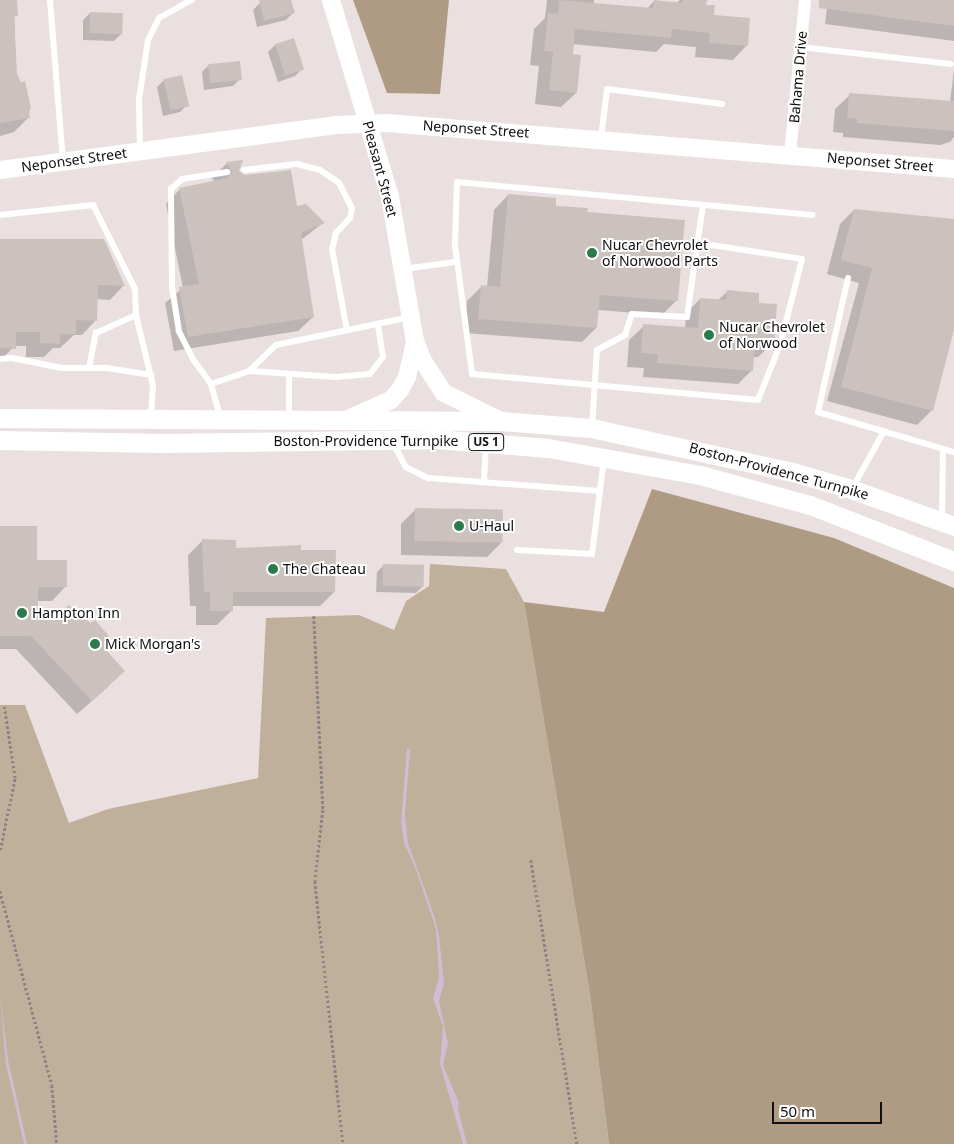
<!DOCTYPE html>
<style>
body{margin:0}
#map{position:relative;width:954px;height:1144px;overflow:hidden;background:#ebe0e0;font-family:"Noto Sans",sans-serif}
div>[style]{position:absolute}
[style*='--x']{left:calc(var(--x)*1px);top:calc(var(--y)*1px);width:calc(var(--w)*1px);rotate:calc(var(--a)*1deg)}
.green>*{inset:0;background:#c0af9a}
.forest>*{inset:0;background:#af9b83}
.water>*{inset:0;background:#d1bcd4}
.shadow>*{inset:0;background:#0003}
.building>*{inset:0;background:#cbc2be;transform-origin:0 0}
.path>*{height:2.5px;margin-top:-1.25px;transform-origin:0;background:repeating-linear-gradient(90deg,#8b8383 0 2.5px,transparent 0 5px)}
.lane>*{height:6px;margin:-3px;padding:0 3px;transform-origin:3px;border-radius:3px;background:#fff}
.street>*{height:12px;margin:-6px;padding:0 6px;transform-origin:6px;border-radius:6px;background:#fff}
.secondary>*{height:18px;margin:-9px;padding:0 9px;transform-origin:9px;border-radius:9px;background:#fff}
.primary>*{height:19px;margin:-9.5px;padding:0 9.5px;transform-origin:9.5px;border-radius:9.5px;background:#fff}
.dots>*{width:14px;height:14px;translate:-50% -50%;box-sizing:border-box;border:2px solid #fff;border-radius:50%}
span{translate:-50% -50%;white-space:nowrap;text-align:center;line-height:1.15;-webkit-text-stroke:4px #fff;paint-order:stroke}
.shield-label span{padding:1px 4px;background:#fff;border:1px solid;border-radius:4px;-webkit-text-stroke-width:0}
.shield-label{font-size:12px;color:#110e0e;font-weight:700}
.street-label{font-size:14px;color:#110e0e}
.poi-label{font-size:14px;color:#110e0e}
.left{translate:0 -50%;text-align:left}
.scale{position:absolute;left:772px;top:1102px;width:110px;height:22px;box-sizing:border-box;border:2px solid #110e0e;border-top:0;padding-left:6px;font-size:15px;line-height:18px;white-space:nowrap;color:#110e0e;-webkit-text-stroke:4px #fff;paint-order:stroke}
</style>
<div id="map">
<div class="green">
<div style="clip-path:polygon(430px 564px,506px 569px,524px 602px,590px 995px,609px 1144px,0 1144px,0 705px,25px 705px,69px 823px,108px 809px,258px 778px,266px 618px,359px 615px,394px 630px,406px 601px,429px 586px)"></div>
</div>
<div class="forest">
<div style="clip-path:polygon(353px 0,449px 0,440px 94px,387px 93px)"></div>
<div style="clip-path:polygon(652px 489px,834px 538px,954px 588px,954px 1144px,609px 1144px,590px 995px,524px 602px,604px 612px)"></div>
</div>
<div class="water">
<div style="clip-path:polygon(407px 749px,410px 749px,405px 815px,408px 843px,434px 915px,439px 935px,444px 984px,439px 1001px,448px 1043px,443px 1065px,459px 1103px,458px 1109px,467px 1144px,463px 1144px,440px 1064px,443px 1026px,433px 999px,439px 978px,436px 929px,415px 867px,404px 843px,401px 822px)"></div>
<div style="clip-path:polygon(0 993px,8px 1060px,27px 1144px,24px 1144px,6px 1064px)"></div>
</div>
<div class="shadow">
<div style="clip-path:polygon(0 0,14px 0,16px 74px,30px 108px,28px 118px,14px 132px,0 136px)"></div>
<div style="clip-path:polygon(270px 0,290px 0,293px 13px,286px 20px,257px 27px,253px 10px,260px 3px)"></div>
<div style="clip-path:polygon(547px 0,594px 0,594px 4px,647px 9px,654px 1px,676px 3px,680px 0,706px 0,705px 6px,712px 16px,747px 45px,733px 60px,695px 57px,696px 47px,664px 44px,656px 52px,572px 44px,576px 93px,561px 107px,535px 104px,539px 66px,530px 65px,534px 29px,545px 18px)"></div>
<div style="clip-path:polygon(828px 0,954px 0,954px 41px,825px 24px)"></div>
<div style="clip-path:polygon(90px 13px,121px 34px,114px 41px,83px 40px,83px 20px)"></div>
<div style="clip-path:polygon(293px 40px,302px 69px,295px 76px,278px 82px,268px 52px,275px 45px)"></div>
<div style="clip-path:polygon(209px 65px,240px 79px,233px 86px,204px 90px,202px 72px)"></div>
<div style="clip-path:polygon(954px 70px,954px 137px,950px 142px,940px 145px,843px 137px,843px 133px,833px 132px,835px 109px,850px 95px,950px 102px)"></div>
<div style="clip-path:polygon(164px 80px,187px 105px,180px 112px,163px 116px,157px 87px)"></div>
<div style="clip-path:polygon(241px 161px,238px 172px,323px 223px,301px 240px,313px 317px,298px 331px,174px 351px,165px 303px,183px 288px,166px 204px,180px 189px,215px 182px,212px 178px,226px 164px)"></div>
<div style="clip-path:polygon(508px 195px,586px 213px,676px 301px,662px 315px,598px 310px,596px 328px,582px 342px,465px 333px,467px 301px,482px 286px,487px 287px,494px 210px)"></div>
<div style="clip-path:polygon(854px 210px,954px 220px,954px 325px,932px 410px,917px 425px,827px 401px,859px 283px,827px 274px,840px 224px)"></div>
<div style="clip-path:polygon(0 240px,124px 285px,110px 300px,96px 299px,96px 320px,82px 335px,74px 335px,60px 348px,53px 348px,44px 357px,26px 357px,26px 346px,14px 346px,0 362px)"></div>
<div style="clip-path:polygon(727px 292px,757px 304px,773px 343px,758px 357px,753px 357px,752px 370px,738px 384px,643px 377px,644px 368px,627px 367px,629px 340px,644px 326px,685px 329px,686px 313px,700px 299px,718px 300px)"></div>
<div style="clip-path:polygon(416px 509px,501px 543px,487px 557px,401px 555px,401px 524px)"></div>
<div style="clip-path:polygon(0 528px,66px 586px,52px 601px,37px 601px,37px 611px,54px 620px,81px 622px,104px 639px,109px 686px,77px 714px,16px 649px,0 649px)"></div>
<div style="clip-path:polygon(202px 541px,235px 550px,300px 551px,334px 592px,320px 606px,232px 606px,232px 610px,217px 625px,196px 625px,196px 606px,190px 606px,188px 555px)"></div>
<div style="clip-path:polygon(384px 565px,423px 586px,416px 593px,376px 592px,377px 572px)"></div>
</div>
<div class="building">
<div style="clip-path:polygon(0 0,17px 0,18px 16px,14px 16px,17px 74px,21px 82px,25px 81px,31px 108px,28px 109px,30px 118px,0 123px)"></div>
<div style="clip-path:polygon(259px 0,291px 0,295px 13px,264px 21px)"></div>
<div style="clip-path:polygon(559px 0,653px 8px,654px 0,682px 3px,683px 0,707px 0,706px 5px,715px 5px,714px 15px,750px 18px,748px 46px,709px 43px,710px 33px,672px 29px,671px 38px,575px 29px,573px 54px,581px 55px,577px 93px,549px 90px,553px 52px,544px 51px,548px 13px,558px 14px)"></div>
<div style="clip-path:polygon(819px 0,954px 0,954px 26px,819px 8px)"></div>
<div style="left:90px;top:12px;width:33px;height:21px;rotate:2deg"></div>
<div style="left:294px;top:38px;width:33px;height:20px;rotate:72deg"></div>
<div style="left:240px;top:61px;width:19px;height:32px;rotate:84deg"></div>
<div style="left:182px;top:75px;width:32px;height:19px;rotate:77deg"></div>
<div style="clip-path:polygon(849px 93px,954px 101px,954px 131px,857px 123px,857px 119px,847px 118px)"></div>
<div style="clip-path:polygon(243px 160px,239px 171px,245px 175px,291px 170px,297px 206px,306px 204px,325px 223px,301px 233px,314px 317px,188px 337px,179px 287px,199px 284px,179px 188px,228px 178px,232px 172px,226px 162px)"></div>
<div style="clip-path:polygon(508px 194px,556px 198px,556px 206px,588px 208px,587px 212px,685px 220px,678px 301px,600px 295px,597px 328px,478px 319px,481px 285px,500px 287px)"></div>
<div style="clip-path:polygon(854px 209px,954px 219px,954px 330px,933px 411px,841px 387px,872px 268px,841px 260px)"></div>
<div style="clip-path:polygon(0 239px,104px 239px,125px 286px,98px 285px,97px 321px,76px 320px,76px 334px,60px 334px,60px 344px,40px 343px,40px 332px,16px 332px,16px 349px,0 348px)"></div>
<div style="clip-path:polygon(727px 290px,759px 293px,759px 303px,777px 304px,774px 343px,755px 342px,753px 371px,657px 363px,658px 354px,641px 353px,643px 324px,698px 328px,700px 298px,726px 300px)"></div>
<div style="left:415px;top:508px;width:88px;height:33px;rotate:1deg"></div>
<div style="clip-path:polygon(0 526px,37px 526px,37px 560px,67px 560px,67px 587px,38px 587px,38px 610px,54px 618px,69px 605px,82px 620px,85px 617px,90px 623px,95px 620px,109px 636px,105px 639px,111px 646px,106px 650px,125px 671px,92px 701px,31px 636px,0 636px)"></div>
<div style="clip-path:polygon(202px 539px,236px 540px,236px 548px,301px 545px,301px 550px,336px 550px,335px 592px,233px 592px,233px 611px,210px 611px,210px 592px,204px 592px)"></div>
<div style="left:383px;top:564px;width:41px;height:22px;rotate:1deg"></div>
</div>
<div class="path">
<div style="--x:314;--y:616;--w:194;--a:87.3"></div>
<div style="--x:323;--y:810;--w:71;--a:96.4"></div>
<div style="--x:315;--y:881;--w:264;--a:83.9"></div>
<div style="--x:0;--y:850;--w:74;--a:-78.2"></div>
<div style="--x:15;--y:778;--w:72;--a:-98.8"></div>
<div style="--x:531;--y:860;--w:288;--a:80.8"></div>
<div style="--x:0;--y:891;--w:201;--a:75"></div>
<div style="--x:52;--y:1085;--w:59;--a:85.2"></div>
</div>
<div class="lane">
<div style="--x:50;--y:0;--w:161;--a:85.4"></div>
<div style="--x:800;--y:47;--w:152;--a:6.4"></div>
<div style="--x:601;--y:138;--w:49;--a:-83"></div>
<div style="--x:607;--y:89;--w:116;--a:7.4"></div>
<div style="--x:140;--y:151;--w:52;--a:-91.1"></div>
<div style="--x:139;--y:99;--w:60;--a:-81.3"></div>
<div style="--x:148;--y:40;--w:25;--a:-63"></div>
<div style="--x:159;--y:18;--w:38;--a:-29"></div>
<div style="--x:244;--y:170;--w:53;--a:-6.5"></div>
<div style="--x:297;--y:164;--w:24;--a:15"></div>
<div style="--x:320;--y:170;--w:23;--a:34"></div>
<div style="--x:339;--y:183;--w:28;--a:63"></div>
<div style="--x:352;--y:208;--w:10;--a:101"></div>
<div style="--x:350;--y:218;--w:21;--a:133"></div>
<div style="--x:336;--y:233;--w:16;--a:104"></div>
<div style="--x:332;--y:249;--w:83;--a:79.6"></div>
<div style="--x:0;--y:215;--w:94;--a:-6.1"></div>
<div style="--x:93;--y:205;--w:94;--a:63.4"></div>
<div style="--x:135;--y:289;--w:26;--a:88"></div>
<div style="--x:136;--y:315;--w:73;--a:76.5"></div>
<div style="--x:153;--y:386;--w:31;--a:94"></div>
<div style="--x:698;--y:243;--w:105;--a:8.7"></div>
<div style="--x:802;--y:259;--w:89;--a:104.3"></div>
<div style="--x:780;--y:345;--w:59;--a:111.8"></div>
<div style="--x:758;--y:400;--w:287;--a:-174.8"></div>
<div style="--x:472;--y:374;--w:130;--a:-97.5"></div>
<div style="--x:455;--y:245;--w:63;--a:-88.2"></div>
<div style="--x:457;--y:182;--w:357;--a:5.3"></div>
<div style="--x:403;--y:269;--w:53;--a:-7.5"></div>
<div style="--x:848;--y:278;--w:137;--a:102.6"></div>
<div style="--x:818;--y:412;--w:142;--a:16.4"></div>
<div style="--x:0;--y:359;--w:12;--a:-5"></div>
<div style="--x:12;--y:358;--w:51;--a:11.3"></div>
<div style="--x:62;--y:368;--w:45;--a:0"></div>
<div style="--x:107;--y:368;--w:45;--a:9"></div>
<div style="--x:89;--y:368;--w:36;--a:-79"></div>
<div style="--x:96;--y:333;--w:44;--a:-24.2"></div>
<div style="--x:249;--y:371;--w:87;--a:3.9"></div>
<div style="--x:336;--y:377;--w:34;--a:-5"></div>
<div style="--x:370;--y:374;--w:21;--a:-53"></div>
<div style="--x:383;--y:357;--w:33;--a:-99"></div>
<div style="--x:211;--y:384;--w:29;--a:-126"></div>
<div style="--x:194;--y:361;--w:34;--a:-117"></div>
<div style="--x:179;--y:331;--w:44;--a:-99.2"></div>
<div style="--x:172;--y:288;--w:99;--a:-90.6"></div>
<div style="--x:171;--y:189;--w:15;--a:-42"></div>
<div style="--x:182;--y:179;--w:46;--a:-8.8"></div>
<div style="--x:220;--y:416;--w:33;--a:-106"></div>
<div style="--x:211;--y:384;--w:40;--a:-18.9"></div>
<div style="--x:249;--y:371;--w:37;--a:-44"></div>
<div style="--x:276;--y:345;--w:137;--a:-11.8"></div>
<div style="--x:289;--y:418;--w:44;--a:-90"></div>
<div style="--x:592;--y:427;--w:77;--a:-86.3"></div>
<div style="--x:597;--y:350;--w:32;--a:-28"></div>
<div style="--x:625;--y:335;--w:22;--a:-72"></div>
<div style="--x:632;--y:314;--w:55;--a:3.1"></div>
<div style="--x:687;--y:317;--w:113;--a:-81.9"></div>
<div style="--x:393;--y:443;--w:27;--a:62"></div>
<div style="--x:406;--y:467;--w:25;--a:27"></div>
<div style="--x:428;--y:478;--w:172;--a:4.3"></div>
<div style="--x:484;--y:482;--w:36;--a:-87"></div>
<div style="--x:853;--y:487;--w:64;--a:-61"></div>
<div style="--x:942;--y:520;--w:71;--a:-89.2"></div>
<div style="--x:517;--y:550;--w:75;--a:3.1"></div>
<div style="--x:592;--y:554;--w:96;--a:-82.8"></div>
</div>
<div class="street">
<div style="--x:790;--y:154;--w:155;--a:-84.4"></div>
</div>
<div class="secondary">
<div style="--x:331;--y:0;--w:206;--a:73.3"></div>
<div style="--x:390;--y:197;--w:146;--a:80.2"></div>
<div style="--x:415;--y:341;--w:22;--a:68"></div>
<div style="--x:423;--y:361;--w:38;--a:57"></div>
<div style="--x:444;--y:393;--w:64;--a:26.2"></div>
<div style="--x:0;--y:170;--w:339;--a:-7.6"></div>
<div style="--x:336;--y:125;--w:51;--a:-2.2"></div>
<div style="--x:387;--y:123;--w:569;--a:4.64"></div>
<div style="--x:348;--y:419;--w:47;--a:-23.8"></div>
<div style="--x:391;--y:400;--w:13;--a:-48"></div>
<div style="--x:400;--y:390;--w:15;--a:-62"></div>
<div style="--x:407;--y:377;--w:37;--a:-77"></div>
</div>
<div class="primary">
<div style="--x:0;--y:418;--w:501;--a:0.34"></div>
<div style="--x:501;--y:421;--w:90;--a:4.4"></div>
<div style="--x:591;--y:428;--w:207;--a:12.3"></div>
<div style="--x:793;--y:472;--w:60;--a:16.3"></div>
<div style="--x:851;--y:489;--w:109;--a:19.8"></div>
<div style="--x:0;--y:440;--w:162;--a:1.1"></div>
<div style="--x:162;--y:443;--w:274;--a:-0.8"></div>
<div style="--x:436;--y:439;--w:112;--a:4.6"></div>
<div style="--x:548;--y:448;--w:154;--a:10.1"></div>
<div style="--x:700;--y:475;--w:114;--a:15.3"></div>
<div style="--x:810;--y:505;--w:155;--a:21.3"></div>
</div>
<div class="dots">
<div style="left:592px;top:253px;background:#2a7a4b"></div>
<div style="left:709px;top:335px;background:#2a7a4b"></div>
<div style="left:459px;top:526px;background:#2a7a4b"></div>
<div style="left:273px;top:569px;background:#2a7a4b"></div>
<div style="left:22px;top:613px;background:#2a7a4b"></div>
<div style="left:95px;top:644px;background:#2a7a4b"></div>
</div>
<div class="shield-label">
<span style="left:486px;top:442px">US 1</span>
</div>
<div class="street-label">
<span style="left:798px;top:77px;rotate:-85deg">Bahama Drive</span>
<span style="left:476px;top:129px;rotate:4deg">Neponset Street</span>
<span style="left:74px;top:160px;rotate:-8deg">Neponset Street</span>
<span style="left:880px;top:162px;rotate:5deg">Neponset Street</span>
<span style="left:380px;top:169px;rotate:75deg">Pleasant Street</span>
<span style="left:366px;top:441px">Boston-Providence Turnpike</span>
<span style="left:779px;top:471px;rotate:15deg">Boston-Providence Turnpike</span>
</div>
<div class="poi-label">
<span class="left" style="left:602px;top:253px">Nucar Chevrolet<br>of Norwood Parts</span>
<span class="left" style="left:719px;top:335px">Nucar Chevrolet<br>of Norwood</span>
<span class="left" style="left:469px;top:526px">U-Haul</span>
<span class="left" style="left:283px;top:569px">The Chateau</span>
<span class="left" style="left:32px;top:613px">Hampton Inn</span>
<span class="left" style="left:105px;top:644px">Mick Morgan's</span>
</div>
<div class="scale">50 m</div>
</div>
